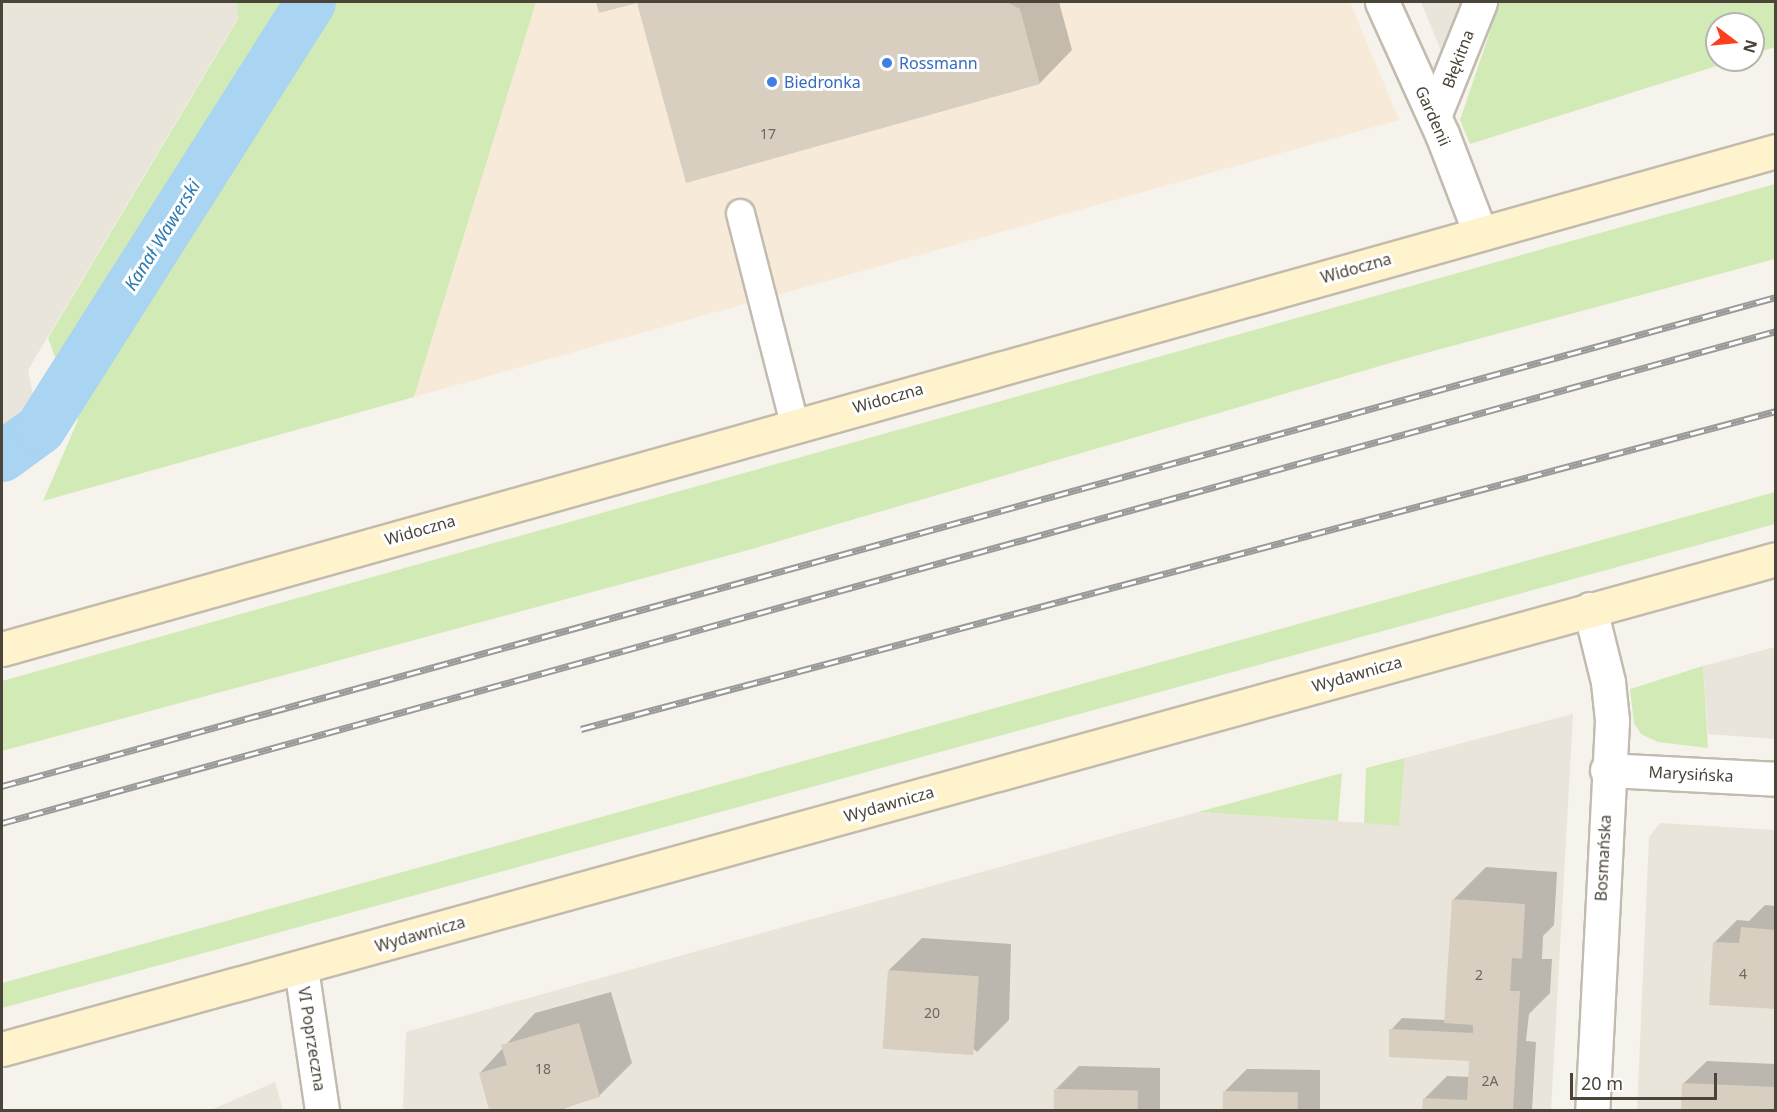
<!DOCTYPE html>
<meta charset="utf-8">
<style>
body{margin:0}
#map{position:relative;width:1777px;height:1112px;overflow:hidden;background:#f6f3ec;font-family:"Noto Sans",sans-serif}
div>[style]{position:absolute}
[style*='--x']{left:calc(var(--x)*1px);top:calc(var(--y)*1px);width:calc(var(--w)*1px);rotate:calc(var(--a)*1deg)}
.residential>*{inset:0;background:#eae5da}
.commercial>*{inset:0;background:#f7ead8}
.green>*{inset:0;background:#d2eab5}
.shadow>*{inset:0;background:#0003}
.canal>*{height:51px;margin:-25.5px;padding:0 25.5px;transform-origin:25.5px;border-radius:25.5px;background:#a9d4f2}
.building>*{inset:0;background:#d8cfc1;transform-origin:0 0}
.roads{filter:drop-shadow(2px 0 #c2bbae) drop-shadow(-2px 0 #c2bbae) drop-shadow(0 2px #c2bbae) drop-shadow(0 -2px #c2bbae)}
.lane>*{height:27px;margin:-13.5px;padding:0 13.5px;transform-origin:13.5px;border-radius:13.5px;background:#fff}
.street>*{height:33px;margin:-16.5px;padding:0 16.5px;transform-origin:16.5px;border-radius:16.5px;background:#fff}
.secondary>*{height:33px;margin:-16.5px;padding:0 16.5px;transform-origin:16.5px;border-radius:16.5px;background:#fff3cd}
.rail>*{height:7px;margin-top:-3.5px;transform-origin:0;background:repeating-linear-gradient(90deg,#fff 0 14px,#9a9a9a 0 28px);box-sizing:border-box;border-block:2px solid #9a9a9a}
.dots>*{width:16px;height:16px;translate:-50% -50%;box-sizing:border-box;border:3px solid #fff;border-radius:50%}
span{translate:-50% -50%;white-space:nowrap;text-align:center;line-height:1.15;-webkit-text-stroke:6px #fff;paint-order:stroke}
.number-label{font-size:14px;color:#6e675b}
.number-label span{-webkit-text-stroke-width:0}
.street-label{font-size:16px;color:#4b4439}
.shop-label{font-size:16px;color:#366cbe}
.left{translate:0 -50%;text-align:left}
.water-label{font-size:18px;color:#2e7ab2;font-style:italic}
.frame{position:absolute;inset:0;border:3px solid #4b4439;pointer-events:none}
.north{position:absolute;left:1705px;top:12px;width:60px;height:60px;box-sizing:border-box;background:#fff;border:2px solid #b7b4b0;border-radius:50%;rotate:106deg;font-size:16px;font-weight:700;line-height:24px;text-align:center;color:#4b4439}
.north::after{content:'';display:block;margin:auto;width:21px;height:27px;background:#fc3f1d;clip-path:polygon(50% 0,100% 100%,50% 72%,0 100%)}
.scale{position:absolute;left:1570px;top:1073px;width:147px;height:27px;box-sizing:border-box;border:3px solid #4b4439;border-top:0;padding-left:8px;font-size:18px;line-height:21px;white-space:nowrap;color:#4b4439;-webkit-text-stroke:4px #fff;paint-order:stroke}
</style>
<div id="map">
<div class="residential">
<div style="clip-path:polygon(2px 2px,236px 2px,238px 18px,28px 370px,34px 399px,2px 426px)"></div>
<div style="clip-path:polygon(1421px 2px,1462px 2px,1444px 58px)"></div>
<div style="clip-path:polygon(1775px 647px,1775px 739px,1708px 734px,1703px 666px)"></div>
<div style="clip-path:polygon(1573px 714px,1551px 1110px,403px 1110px,406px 1032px,1198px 812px,1399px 825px,1405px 758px)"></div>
<div style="clip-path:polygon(1660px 823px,1775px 830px,1775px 1110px,1637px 1110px,1649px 837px)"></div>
<div style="clip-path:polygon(275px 1082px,283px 1110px,211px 1110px)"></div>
</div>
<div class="commercial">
<div style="clip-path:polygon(536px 2px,1350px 2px,1399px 120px,414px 397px)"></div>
</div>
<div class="green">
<div style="clip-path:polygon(236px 2px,536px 2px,414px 397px,43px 501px,78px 420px,48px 338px,238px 19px)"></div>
<div style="clip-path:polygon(1500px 2px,1775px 2px,1775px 47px,1753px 54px,1753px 24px,1717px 24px,1717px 60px,1735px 60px,1470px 144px,1460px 120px)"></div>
<div style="clip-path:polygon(1775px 184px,1775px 259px,1411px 357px,752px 549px,2px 751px,2px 681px)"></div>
<div style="clip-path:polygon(1775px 492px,1775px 524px,2px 1008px,2px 983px)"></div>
<div style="clip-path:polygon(1703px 666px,1708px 748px,1658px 742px,1641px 734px,1634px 723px,1630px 689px)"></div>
<div style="clip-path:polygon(1405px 758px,1399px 826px,1364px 823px,1366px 768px)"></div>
<div style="clip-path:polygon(1342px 773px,1338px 821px,1198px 812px)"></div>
</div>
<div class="shadow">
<div style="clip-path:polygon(597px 2px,636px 2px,600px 11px)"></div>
<div style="clip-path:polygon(638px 2px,1059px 2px,1072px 50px,1040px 83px,687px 181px)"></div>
<div style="clip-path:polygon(1486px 867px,1557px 872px,1554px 925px,1543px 936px,1542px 959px,1552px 959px,1550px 993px,1529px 1014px,1526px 1041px,1536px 1042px,1532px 1110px,1424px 1110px,1424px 1099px,1447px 1076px,1470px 1077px,1471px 1060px,1391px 1030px,1402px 1018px,1445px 1020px,1454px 899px)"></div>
<div style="clip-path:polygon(1765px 905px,1776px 906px,1776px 1007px,1714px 943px,1737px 920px,1749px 921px)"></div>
<div style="clip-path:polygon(922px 938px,1011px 944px,1009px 1020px,977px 1052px,889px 970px)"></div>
<div style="clip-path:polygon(611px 992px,632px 1063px,599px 1096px,559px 1110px,491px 1110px,480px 1073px,535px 1013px)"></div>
<div style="clip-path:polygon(1707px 1061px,1776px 1064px,1776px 1110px,1682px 1110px,1684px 1083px)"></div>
<div style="clip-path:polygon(1079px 1066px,1160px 1068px,1160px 1110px,1055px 1110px,1056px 1089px)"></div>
<div style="clip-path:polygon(1247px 1069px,1320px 1070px,1320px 1110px,1224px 1110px,1224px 1092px)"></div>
</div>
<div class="canal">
<div style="--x:2;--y:456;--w:47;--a:-36.4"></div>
<div style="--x:40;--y:428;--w:504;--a:-57.63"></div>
</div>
<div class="building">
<div style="clip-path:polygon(596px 2px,1007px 2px,1020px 9px,1040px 84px,686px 183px,637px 3px,599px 13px)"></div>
<div style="clip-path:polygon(1452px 899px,1525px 904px,1522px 959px,1512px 958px,1510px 991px,1520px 991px,1513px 1110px,1422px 1110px,1423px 1098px,1467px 1100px,1469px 1061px,1389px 1057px,1389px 1029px,1473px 1033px,1473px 1025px,1444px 1023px)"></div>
<div style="clip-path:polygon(1741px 927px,1776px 930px,1776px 1009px,1709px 1005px,1713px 942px,1739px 943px)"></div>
<div style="left:888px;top:970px;width:91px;height:79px;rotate:4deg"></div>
<div style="clip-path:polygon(579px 1023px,600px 1097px,556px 1110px,489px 1110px,479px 1073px,507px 1065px,501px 1045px)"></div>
<div style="clip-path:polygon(1682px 1083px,1776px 1087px,1776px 1110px,1681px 1110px)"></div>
<div style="left:1054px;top:1089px;width:84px;height:21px;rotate:1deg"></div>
<div style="left:1223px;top:1091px;width:75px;height:19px;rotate:1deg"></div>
</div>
<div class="roads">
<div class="lane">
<div style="--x:740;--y:213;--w:218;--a:75.6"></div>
</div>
<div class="street">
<div style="--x:1382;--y:2;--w:145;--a:65.6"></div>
<div style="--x:1442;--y:134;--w:106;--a:69"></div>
<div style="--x:1434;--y:116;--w:123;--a:-68"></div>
<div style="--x:1590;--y:609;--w:75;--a:76.1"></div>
<div style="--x:1608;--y:682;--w:39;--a:84"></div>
<div style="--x:1612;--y:721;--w:390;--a:92.9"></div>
<div style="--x:1607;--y:770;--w:169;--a:3"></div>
<div style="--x:301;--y:968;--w:144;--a:81.6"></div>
</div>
<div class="secondary">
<div style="--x:2;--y:649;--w:1843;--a:-15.68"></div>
<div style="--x:2;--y:1049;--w:1840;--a:-15.44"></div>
</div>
</div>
<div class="rail">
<div style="--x:581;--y:729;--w:1237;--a:-14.9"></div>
<div style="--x:2;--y:786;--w:1840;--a:-15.41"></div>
<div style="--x:2;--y:823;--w:1841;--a:-15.5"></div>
</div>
<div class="dots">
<div style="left:887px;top:63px;background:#3f7fe0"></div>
<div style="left:772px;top:82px;background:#3f7fe0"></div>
</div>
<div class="number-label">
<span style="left:768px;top:134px">17</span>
<span style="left:1743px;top:974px">4</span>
<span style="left:1479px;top:975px">2</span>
<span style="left:932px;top:1013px">20</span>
<span style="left:543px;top:1069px">18</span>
<span style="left:1490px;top:1081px">2A</span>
</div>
<div class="street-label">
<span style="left:1458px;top:59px;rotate:-69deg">Błękitna</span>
<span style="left:1433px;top:116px;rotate:66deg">Gardenii</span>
<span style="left:1356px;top:268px;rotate:-16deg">Widoczna</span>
<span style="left:888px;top:398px;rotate:-16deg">Widoczna</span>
<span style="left:420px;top:530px;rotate:-16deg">Widoczna</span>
<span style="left:1357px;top:674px;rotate:-16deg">Wydawnicza</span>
<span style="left:1691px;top:774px;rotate:3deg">Marysińska</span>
<span style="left:889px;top:804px;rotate:-16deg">Wydawnicza</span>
<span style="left:1603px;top:858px;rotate:-87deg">Bosmańska</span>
<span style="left:420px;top:934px;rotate:-16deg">Wydawnicza</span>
<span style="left:312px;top:1039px;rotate:81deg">VI Poprzeczna</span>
</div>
<div class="shop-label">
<span class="left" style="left:899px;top:63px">Rossmann</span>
<span class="left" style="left:784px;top:82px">Biedronka</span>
</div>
<div class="water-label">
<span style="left:162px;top:235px;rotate:-58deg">Kanał Wawerski</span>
</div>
<div class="frame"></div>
<div class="north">N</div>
<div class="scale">20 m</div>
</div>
